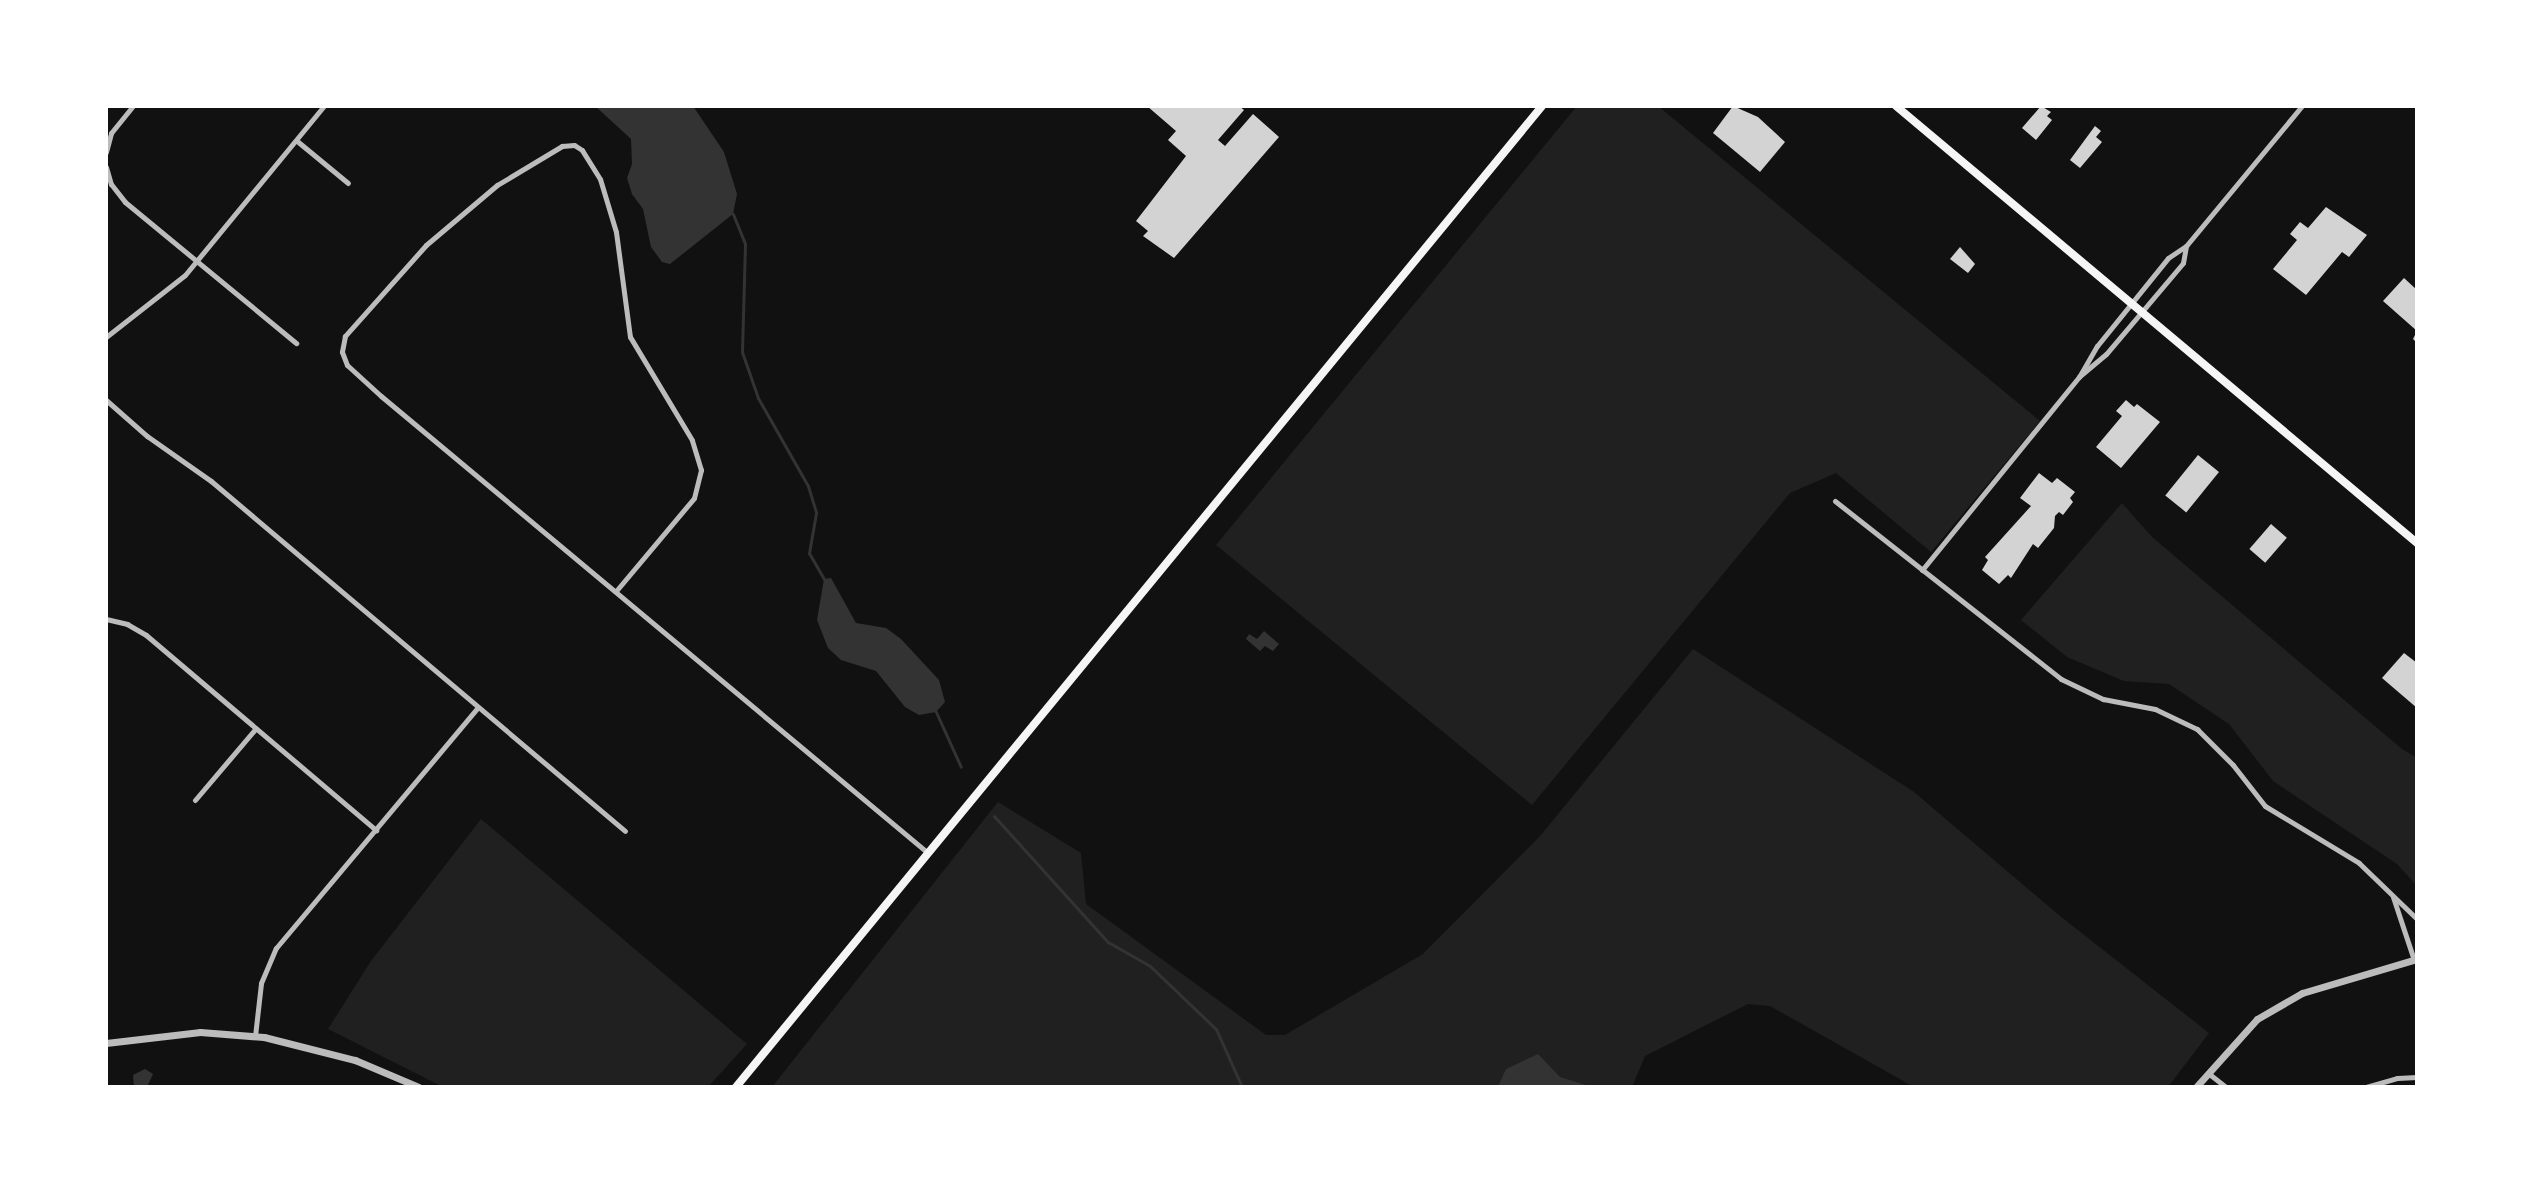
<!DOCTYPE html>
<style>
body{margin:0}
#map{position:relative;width:2523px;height:1193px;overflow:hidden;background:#111;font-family:"IBM Plex Sans",sans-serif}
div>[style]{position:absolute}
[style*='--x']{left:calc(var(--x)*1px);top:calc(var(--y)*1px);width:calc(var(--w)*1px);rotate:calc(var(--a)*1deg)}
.green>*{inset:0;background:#202020}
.water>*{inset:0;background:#333}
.stream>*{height:3px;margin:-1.5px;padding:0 1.5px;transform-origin:1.5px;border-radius:1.5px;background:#333}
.building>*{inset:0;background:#d3d3d3;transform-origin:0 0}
.minor>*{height:5px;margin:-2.5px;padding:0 2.5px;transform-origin:2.5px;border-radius:2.5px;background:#bcbcbc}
.tertiary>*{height:7px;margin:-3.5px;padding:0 3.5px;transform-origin:3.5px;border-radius:3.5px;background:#bcbcbc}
.secondary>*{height:8px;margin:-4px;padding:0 4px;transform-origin:4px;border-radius:4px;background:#f5f5f5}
span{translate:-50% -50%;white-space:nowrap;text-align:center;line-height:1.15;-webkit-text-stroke:6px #fff;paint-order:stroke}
.frame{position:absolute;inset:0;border:108px solid #fff;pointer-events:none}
</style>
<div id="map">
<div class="green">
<div style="clip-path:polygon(1577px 106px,1658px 106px,2040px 421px,1931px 552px,1836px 473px,1790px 493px,1532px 805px,1216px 545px)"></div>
<div style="clip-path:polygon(2122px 503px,2152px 537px,2402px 749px,2417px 758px,2417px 886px,2397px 864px,2273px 781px,2229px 724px,2169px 684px,2124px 681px,2067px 657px,2021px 620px)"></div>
<div style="clip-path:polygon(1693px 649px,1914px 792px,2060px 916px,2209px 1033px,2168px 1087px,1914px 1087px,1770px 1006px,1748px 1004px,1645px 1056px,1632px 1087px,772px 1087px,998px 802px,1081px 853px,1086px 904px,1266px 1035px,1285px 1035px,1423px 954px,1541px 835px)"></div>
<div style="clip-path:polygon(481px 819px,747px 1044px,708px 1087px,443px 1087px,328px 1029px,371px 961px)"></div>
</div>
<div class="water">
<div style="clip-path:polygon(595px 106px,693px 106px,724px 152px,737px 194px,733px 214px,670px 264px,662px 262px,651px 247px,643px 209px,632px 194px,627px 178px,632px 164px,631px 139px)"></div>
<div style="clip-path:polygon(831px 578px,856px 623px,886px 628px,901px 639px,939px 680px,945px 702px,936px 712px,919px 715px,905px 707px,876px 671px,841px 660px,828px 648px,817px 620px,824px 579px)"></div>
<div style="clip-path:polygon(1264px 631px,1279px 644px,1273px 651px,1265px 646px,1260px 651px,1246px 639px,1249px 634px,1257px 639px)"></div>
<div style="clip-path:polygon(1538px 1054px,1560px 1077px,1592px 1087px,1498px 1087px,1506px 1069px)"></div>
<div style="clip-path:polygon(145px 1069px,153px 1074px,147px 1087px,134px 1087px,133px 1075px)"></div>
</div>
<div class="stream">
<div style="--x:733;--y:214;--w:32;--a:68"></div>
<div style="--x:745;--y:244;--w:108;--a:91.6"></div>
<div style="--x:742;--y:352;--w:49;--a:70.8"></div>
<div style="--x:758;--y:398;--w:101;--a:60.4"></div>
<div style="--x:808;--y:486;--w:28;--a:73"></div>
<div style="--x:816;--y:513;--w:41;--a:99.9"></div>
<div style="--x:809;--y:553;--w:30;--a:60"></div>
<div style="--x:936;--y:712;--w:60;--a:65.6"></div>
<div style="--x:994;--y:816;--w:170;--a:47.9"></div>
<div style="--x:1108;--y:942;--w:48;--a:29.7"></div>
<div style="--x:1150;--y:966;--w:91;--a:43.7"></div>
<div style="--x:1216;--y:1029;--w:61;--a:65.9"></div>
</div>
<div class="building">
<div style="clip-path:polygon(1147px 106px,1239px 106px,1244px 110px,1218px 140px,1225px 146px,1253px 114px,1279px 137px,1174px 258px,1143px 236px,1148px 231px,1136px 221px,1186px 156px,1168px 140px,1176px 131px)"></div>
<div style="clip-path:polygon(1733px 106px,1758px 117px,1785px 142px,1760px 172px,1713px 133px)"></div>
<div style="clip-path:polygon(2041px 106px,2051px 112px,2047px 116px,2052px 120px,2036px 140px,2022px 128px)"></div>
<div style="clip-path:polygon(2095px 126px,2101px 131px,2096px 137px,2102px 142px,2080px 168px,2070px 160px)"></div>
<div style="clip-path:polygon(2326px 207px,2367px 235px,2349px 257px,2342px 252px,2306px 295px,2273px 269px,2297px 240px,2290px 234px,2300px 222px,2308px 228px)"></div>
<div style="clip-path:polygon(1960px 247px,1975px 264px,1968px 273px,1950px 259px)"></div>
<div style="clip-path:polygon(2404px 278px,2417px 290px,2417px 343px,2413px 339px,2417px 331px,2383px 301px)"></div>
<div style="clip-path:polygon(2126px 400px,2134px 407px,2137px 404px,2160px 422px,2121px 468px,2096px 447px,2122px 416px,2116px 411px)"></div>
<div style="left:2198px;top:455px;width:27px;height:52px;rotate:39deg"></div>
<div style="clip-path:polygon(2039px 473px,2052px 483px,2057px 478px,2075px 492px,2070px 498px,2073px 502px,2063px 515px,2059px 512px,2055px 516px,2054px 528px,2038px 548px,2033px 544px,2011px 578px,2008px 575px,1999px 584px,1982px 570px,1988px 560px,1985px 557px,2031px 506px,2020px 498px)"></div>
<div style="left:2271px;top:524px;width:21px;height:33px;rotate:41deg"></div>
<div style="clip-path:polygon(2404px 653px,2417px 663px,2417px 708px,2382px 678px)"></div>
</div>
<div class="minor">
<div style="--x:297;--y:141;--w:66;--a:39.5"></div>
<div style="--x:106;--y:152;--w:20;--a:-75"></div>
<div style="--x:111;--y:133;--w:35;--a:-51"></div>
<div style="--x:106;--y:167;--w:18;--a:74"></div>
<div style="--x:111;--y:184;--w:23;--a:52"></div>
<div style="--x:125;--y:202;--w:222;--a:39.5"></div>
<div style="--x:2186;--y:246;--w:182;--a:-50.4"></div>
<div style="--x:106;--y:337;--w:100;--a:-38.1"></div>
<div style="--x:185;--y:275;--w:219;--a:-50.6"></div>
<div style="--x:106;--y:400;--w:55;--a:41.3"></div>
<div style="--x:147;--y:436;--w:78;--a:35.1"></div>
<div style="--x:211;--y:481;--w:542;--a:40.21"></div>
<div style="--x:1835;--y:501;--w:288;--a:38.2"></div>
<div style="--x:2061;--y:679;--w:47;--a:25.5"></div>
<div style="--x:2103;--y:699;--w:53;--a:10.9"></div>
<div style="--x:2155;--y:709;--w:47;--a:25.5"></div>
<div style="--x:2197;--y:729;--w:51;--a:45"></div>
<div style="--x:2233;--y:765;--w:52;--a:52"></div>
<div style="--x:2265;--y:806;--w:110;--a:31.2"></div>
<div style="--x:2359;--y:863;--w:81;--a:44"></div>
<div style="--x:1922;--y:570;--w:249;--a:-50.9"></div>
<div style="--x:2079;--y:377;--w:36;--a:-60"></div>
<div style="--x:2097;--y:346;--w:113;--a:-51.1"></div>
<div style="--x:2168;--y:258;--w:22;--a:-34"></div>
<div style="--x:2186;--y:246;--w:17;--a:100"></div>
<div style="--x:2183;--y:263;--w:119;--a:130.2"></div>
<div style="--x:2106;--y:354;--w:35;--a:140"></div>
<div style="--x:616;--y:591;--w:121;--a:-50"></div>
<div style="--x:694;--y:498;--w:29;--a:-76"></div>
<div style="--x:701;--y:470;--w:31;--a:-107"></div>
<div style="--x:692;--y:440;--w:120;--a:-121"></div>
<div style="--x:630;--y:337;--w:106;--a:-97.6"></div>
<div style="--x:616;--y:232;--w:55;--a:-106.8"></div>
<div style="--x:600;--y:179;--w:34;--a:-122"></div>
<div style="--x:582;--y:150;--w:9;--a:-148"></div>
<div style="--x:574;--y:145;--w:12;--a:175"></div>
<div style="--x:562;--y:146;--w:76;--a:149"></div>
<div style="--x:497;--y:185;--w:93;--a:139.8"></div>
<div style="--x:426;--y:245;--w:122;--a:131.7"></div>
<div style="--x:345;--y:336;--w:16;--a:101"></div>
<div style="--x:342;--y:352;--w:14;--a:69"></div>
<div style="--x:347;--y:365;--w:46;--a:42.4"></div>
<div style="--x:381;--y:396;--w:713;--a:39.88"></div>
<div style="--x:106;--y:619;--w:22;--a:13"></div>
<div style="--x:127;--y:624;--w:22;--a:30"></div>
<div style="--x:146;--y:635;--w:302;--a:40.3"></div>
<div style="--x:195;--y:800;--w:94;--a:-49.7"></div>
<div style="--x:2393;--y:897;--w:66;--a:71.6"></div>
<div style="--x:255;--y:1036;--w:53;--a:-83.5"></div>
<div style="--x:261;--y:983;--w:38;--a:-67"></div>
<div style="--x:276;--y:948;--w:314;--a:-50"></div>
<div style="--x:2208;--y:1073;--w:23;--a:38"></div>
<div style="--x:2366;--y:1087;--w:32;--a:-16"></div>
<div style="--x:2397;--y:1078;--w:20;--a:-3"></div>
</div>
<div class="tertiary">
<div style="--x:106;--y:1043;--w:95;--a:-6.7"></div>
<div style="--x:200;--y:1032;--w:64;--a:4.5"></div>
<div style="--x:264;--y:1037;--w:94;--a:14.2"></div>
<div style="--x:355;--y:1060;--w:69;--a:22.9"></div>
<div style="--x:2196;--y:1087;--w:91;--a:-48.1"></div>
<div style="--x:2257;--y:1019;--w:52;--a:-30"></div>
<div style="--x:2302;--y:993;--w:120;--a:-16.5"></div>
</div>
<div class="secondary">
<div style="--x:1896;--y:106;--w:680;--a:39.99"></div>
<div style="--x:736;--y:1087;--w:1270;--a:-50.59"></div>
</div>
<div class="frame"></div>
</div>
